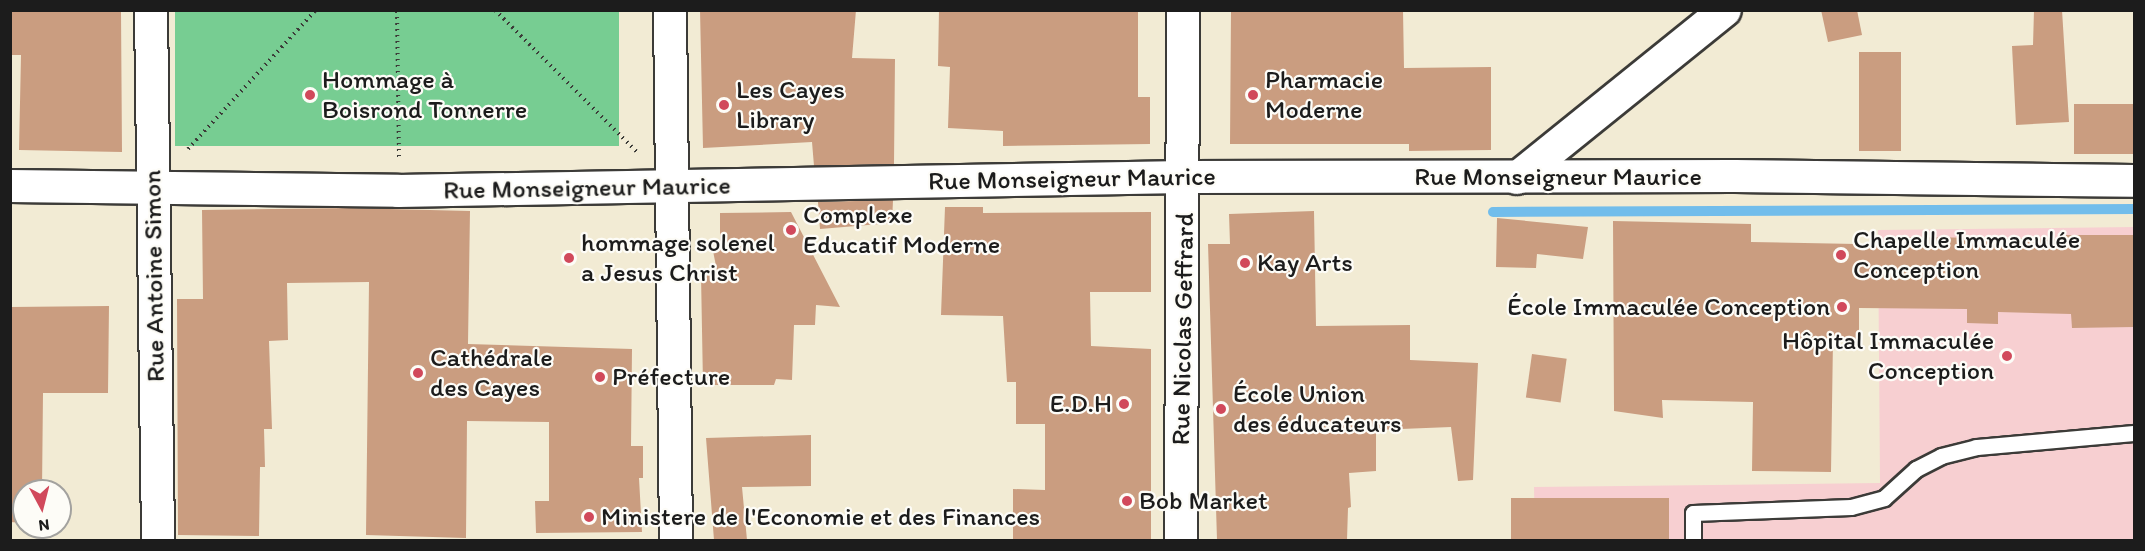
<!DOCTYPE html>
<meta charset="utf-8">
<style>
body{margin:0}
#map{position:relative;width:2145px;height:551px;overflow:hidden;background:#f2ebd4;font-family:Itim,sans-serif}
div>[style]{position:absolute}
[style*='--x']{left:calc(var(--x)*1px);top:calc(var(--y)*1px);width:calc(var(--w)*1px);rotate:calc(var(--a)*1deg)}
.built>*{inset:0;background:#f7cfd1}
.green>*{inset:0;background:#77cd92;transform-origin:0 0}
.stream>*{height:10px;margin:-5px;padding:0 5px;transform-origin:5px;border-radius:5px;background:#72bdeb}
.building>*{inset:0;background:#ca9d80;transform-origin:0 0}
.path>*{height:4px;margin-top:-2px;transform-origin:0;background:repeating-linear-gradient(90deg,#3c3b38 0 1.5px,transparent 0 6px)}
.roads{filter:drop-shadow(2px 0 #3c3b38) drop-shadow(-2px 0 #3c3b38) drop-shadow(0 2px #3c3b38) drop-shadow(0 -2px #3c3b38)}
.lane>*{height:15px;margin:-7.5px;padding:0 7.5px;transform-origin:7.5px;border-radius:7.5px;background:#fff}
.street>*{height:32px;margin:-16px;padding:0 16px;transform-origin:16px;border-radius:16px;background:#fff}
.dots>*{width:16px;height:16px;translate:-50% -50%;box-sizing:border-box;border:3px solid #fdfcf7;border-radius:50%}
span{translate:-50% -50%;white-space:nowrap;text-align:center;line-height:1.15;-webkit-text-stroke:4.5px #fdfcf7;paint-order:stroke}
.poi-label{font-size:26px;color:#1c1c1c}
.left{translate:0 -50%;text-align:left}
.right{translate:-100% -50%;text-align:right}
.street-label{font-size:26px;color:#1c1c1c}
.frame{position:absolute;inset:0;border:12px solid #1c1c1c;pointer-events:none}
.north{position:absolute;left:12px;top:479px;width:60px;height:60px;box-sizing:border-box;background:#fdfcf7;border:2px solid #a3a29f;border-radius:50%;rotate:173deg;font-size:16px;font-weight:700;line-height:24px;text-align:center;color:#1c1c1c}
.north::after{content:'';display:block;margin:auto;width:21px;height:27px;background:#d1495b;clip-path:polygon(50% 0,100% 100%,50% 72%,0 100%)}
</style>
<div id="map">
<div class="built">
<div style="clip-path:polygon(2134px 227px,2134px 540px,1535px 540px,1534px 487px,1880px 483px,1878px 230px)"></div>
</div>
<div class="green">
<div style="left:175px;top:11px;width:444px;height:135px"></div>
</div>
<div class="stream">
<div style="--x:1493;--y:212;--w:641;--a:-0.27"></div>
</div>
<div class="building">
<div style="clip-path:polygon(700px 10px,856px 10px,852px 58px,895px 59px,894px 164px,814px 166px,812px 142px,703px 148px)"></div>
<div style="clip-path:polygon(939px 10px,1138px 10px,1138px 97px,1150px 97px,1150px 144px,1003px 146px,1003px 131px,948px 128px,950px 67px,938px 66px)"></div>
<div style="clip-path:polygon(1231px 10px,1403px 10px,1404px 68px,1491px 67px,1491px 150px,1409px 151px,1409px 144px,1230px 144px)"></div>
<div style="clip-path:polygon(1821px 10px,1857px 10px,1862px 35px,1828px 42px)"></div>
<div style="clip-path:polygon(2034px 10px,2062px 10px,2069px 122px,2016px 125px,2012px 46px,2033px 45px)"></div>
<div style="clip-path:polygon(121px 11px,122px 152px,19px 150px,21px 55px,10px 55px,10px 12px)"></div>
<div style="left:1859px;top:52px;width:42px;height:99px"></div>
<div style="left:2134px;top:104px;width:50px;height:60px;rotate:90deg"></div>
<div style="clip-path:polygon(893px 200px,892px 223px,820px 229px,818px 202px)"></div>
<div style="clip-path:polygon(945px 207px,983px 207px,983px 213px,1151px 212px,1151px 292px,1090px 292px,1091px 346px,1151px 349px,1151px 540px,1013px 540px,1013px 489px,1045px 490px,1045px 424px,1016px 424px,1016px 382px,1007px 382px,1003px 316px,941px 315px)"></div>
<div style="clip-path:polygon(350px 208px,470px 211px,468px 344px,632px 349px,631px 446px,643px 446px,643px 478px,639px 478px,642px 532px,536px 533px,535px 501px,549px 501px,549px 422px,467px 421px,466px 538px,366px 535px,369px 282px,287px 283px,288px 340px,269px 341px,272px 429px,264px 429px,265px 467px,260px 467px,259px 536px,178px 535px,177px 299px,203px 299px,202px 210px)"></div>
<div style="clip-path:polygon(1314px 211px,1316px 326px,1410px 325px,1410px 360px,1478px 363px,1473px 480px,1458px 481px,1451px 427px,1376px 430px,1376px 471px,1349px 473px,1351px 507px,1348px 508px,1347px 540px,1217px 540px,1208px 244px,1230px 244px,1229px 214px)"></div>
<div style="clip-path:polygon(791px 212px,840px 307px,816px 305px,815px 325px,794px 325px,792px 380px,776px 379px,774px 385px,703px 385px,701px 275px,718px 276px,713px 251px,720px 250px,720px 213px)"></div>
<div style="clip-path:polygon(1497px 218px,1588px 227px,1583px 259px,1537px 254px,1536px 268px,1496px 267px)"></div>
<div style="clip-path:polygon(1613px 221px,1751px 224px,1751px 242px,1909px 245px,1909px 237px,2066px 239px,2066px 235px,2134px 235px,2134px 327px,2072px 328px,2071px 314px,1998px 312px,1998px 324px,1967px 323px,1967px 309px,1859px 308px,1859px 339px,1833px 340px,1831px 472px,1752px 471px,1753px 402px,1662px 400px,1663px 418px,1614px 411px)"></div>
<div style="clip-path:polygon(109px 306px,108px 393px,43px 393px,42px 491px,24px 491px,24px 523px,10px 522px,10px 307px)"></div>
<div style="left:1532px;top:354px;width:35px;height:44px;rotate:8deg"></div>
<div style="clip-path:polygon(811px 435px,811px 486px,742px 487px,747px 540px,714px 540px,706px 438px)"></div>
<div style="left:1669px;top:498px;width:42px;height:158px;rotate:90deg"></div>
</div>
<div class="path">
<div style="--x:495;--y:10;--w:201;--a:45"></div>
<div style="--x:397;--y:11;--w:146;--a:89.2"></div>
<div style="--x:188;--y:149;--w:189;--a:-47.4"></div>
</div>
<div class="roads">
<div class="lane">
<div style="--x:1693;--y:540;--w:27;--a:-90"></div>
<div style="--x:1693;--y:513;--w:158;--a:-2.2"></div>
<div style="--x:1851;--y:507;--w:34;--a:-15"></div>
<div style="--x:1884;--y:498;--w:43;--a:-42.2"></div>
<div style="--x:1916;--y:469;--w:28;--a:-27"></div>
<div style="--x:1941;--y:456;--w:36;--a:-14"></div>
<div style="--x:1976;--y:447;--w:159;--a:-5.1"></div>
</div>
<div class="street">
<div style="--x:151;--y:10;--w:530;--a:89.24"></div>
<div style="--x:670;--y:10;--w:530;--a:89.35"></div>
<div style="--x:1517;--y:178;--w:267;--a:-38.9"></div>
<div style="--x:10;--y:186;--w:388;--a:0.7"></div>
<div style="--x:398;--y:191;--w:787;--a:-1.02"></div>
<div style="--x:1185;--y:177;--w:550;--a:-0.1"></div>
<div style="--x:1735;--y:176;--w:399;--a:0.7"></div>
<div style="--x:1181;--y:540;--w:530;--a:-89.78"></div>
</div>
</div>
<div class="dots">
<div style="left:310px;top:95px;background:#d1495b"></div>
<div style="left:1253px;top:95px;background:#d1495b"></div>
<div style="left:724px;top:105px;background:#d1495b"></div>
<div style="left:791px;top:230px;background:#d1495b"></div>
<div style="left:1841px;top:255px;background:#d1495b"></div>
<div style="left:569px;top:258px;background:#d1495b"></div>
<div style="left:1245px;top:263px;background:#d1495b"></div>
<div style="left:1842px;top:307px;background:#d1495b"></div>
<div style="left:2007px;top:356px;background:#d1495b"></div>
<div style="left:418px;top:373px;background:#d1495b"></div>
<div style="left:600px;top:377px;background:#d1495b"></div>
<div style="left:1124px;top:404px;background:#d1495b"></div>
<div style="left:1221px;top:409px;background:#d1495b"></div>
<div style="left:1127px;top:501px;background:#d1495b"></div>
<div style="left:589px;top:517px;background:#d1495b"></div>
</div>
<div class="poi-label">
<span class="left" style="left:322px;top:95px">Hommage à<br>Boisrond Tonnerre</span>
<span class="left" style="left:1265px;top:95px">Pharmacie<br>Moderne</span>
<span class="left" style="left:736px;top:105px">Les Cayes<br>Library</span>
<span class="left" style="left:803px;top:230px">Complexe<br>Educatif Moderne</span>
<span class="left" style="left:1853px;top:255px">Chapelle Immaculée<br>Conception</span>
<span class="left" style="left:581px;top:258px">hommage solenel<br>a Jesus Christ</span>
<span class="left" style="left:1257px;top:263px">Kay Arts</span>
<span class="right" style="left:1830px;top:307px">École Immaculée Conception</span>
<span class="right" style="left:1994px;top:356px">Hôpital Immaculée<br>Conception</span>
<span class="left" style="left:430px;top:373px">Cathédrale<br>des Cayes</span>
<span class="left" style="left:612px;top:377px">Préfecture</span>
<span class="left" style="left:1233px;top:409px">École Union<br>des éducateurs</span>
<span class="right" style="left:1112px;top:404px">E.D.H</span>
<span class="left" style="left:1139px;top:501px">Bob Market</span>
<span class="left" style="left:601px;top:517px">Ministere de l'Economie et des Finances</span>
</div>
<div class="street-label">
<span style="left:1558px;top:177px">Rue Monseigneur Maurice</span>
<span style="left:1072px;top:179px;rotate:-1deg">Rue Monseigneur Maurice</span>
<span style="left:587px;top:188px;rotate:-1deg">Rue Monseigneur Maurice</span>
<span style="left:154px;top:276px;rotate:-91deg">Rue Antoine Simon</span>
<span style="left:1183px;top:329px;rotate:-89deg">Rue Nicolas Geffrard</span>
</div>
<div class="frame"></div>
<div class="north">N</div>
</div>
